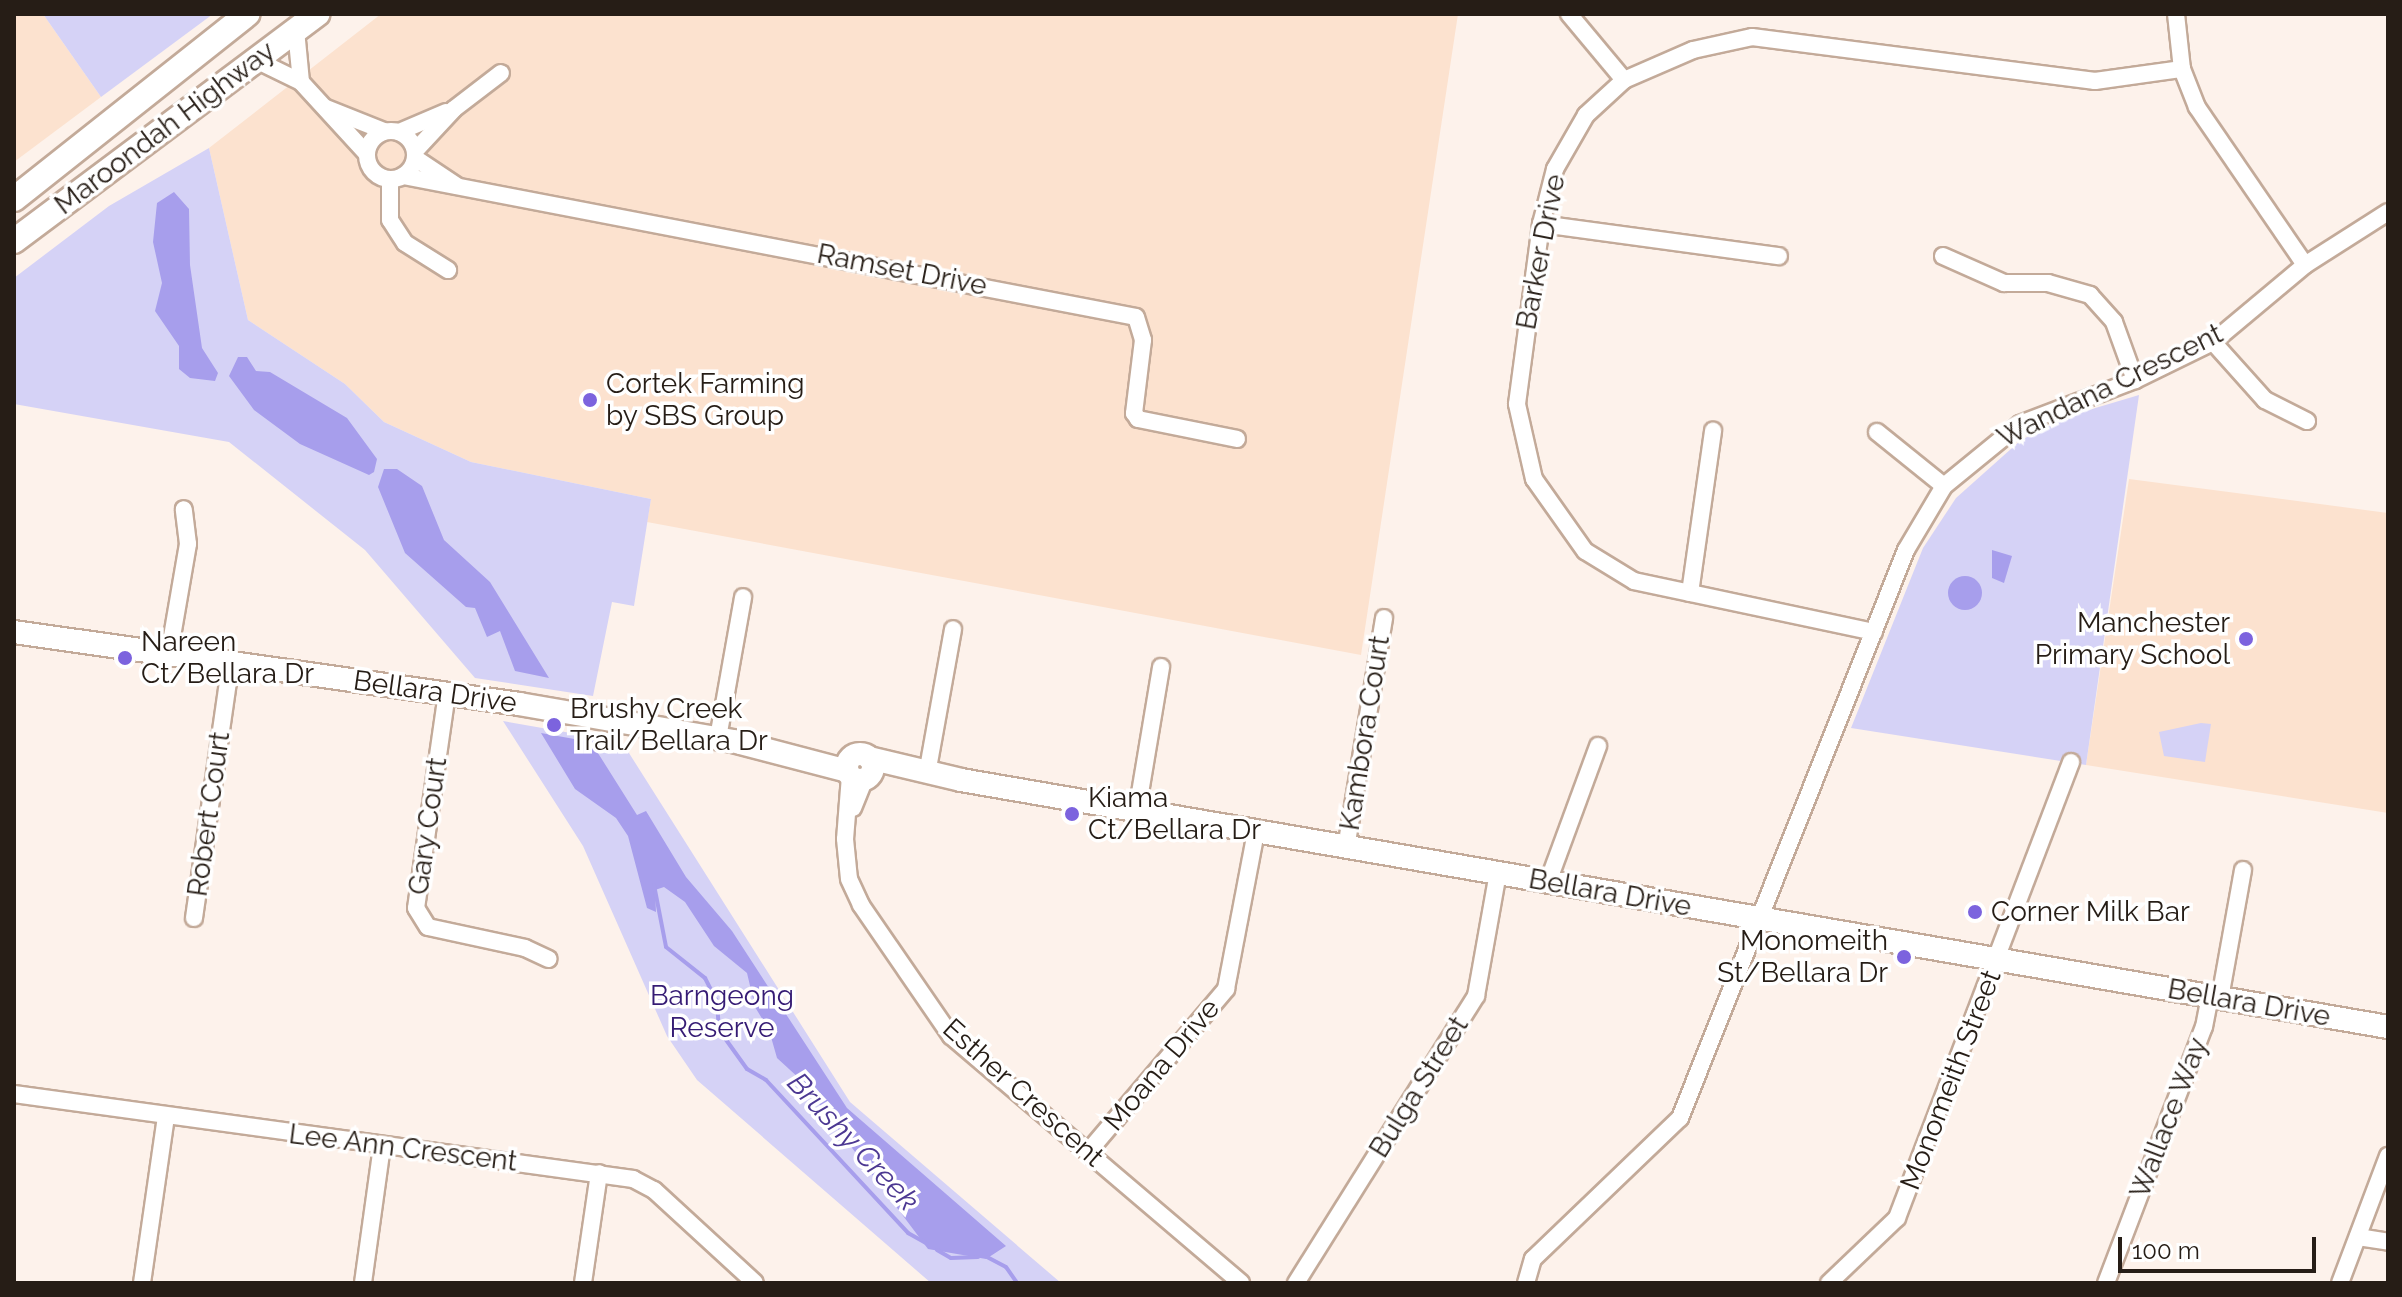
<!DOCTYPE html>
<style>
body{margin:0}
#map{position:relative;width:2402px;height:1297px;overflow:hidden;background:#fdf2eb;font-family:Raleway,sans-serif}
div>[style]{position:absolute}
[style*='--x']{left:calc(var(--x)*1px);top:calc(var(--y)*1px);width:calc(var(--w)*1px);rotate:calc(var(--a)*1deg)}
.built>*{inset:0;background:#fce2cf}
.green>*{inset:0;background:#d5d2f6}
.water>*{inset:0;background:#a79eec}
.round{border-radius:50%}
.stream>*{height:4px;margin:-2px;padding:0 2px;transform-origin:2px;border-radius:2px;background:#a79eec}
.roads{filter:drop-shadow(2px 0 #c3aa99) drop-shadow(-2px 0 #c3aa99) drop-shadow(0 2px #c3aa99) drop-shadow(0 -2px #c3aa99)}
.minor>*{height:16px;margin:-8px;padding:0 8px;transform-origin:8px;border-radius:8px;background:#fff}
.minor>.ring{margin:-8px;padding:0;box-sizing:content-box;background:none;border:16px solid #fff;border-radius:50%}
.major>*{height:22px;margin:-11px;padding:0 11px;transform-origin:11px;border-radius:11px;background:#fff}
.major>.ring{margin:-11px;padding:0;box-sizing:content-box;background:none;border:22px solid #fff;border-radius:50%}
.highway>*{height:24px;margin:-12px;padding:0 12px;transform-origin:12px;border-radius:12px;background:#fff}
.dots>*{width:22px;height:22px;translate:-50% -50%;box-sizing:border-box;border:4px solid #fff;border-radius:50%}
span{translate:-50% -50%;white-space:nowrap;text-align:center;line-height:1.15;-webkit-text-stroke:7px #fff;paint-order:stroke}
.street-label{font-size:28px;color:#261d16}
.poi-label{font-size:28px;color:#261d16}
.left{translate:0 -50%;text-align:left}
.right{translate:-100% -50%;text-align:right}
.park-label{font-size:28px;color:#351b74}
.water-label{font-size:30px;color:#4c3892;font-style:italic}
.frame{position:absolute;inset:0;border:16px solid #261d16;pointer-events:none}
.scale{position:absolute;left:2118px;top:1237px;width:198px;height:36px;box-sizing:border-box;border:4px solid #261d16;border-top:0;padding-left:10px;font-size:24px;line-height:28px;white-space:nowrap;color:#261d16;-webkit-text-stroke:6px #fff;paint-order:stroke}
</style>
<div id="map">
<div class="built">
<div style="clip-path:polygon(14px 14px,43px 14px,101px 97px,14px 162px)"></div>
<div style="clip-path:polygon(381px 14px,1458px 14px,1361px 655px,647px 522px,651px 499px,471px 462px,384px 422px,345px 384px,248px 320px,209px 148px)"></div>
<div style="clip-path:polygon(2129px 479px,2388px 513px,2388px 813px,2086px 765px)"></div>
</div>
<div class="green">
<div style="clip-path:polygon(43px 14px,213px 14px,101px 97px)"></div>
<div style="clip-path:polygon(209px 148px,248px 320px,345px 384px,384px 422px,471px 462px,651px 499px,634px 606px,612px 602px,593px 696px,475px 678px,365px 550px,229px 442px,14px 404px,14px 278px,109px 206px)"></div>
<div style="clip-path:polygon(2139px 395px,2086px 765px,1851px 728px,1923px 548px,1956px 498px,2021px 440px,2072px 415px)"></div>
<div style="clip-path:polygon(503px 721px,622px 742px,850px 1102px,1061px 1283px,931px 1283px,697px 1080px,667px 1036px,583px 846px)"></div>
<div style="clip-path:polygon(2201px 723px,2211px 724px,2205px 762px,2164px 756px,2159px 732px)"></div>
</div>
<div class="water">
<div style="clip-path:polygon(174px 192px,189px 209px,190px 265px,202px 348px,218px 373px,215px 381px,190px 378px,179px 369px,179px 346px,155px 311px,162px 283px,153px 242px,157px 203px)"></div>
<div style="clip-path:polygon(238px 357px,247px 357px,256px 371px,270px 372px,347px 418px,377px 459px,374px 472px,369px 475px,300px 444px,254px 410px,229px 376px)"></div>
<div style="clip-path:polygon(384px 469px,397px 469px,422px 486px,444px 540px,490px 582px,549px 678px,515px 671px,500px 631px,487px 637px,475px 608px,466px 607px,405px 553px,378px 487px)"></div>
<div style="clip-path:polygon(1992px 550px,2012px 556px,2004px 583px,1992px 578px)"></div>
<div class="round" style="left:1948px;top:576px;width:34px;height:34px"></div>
<div style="clip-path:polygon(541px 733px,591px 742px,637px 815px,646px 811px,686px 877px,732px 931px,847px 1108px,1006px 1246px,986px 1259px,928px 1249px,801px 1080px,777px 1058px,769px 1030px,755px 1007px,747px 973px,714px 946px,685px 902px,664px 887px,655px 890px,656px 912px,647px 908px,628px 836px,616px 818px,575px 789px)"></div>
</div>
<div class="stream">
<div style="--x:654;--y:885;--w:63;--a:79"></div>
<div style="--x:666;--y:947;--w:50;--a:38.5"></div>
<div style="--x:705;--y:978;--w:27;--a:63"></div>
<div style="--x:717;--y:1002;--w:28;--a:86"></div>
<div style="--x:719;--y:1030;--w:48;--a:54.3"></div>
<div style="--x:747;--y:1069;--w:22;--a:30"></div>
<div style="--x:766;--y:1080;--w:209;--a:47.1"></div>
<div style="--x:908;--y:1233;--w:21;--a:29"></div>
<div style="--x:937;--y:1250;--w:16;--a:30"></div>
<div style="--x:951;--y:1258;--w:27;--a:-2"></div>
<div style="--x:987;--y:1257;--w:21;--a:28"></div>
<div style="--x:1006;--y:1267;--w:19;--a:55"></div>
</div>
<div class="roads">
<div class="minor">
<div style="--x:1569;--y:14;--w:86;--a:50.2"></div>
<div style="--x:2176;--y:14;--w:55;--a:83.8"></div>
<div style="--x:2182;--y:69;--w:41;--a:68.5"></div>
<div style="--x:2197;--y:107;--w:191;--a:55.6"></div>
<div style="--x:296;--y:30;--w:52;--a:84.5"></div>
<div style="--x:258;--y:61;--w:48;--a:26"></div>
<div style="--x:301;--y:82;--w:96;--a:47.5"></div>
<div style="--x:326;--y:108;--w:62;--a:21.6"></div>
<div class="ring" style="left:367px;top:131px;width:32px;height:32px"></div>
<div style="--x:399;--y:132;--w:51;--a:-23.1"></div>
<div style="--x:415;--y:151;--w:57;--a:-47.1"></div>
<div style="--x:454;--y:109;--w:59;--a:-37.5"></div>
<div style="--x:415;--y:158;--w:50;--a:33.7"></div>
<div style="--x:403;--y:176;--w:746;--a:10.89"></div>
<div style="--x:1136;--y:317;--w:24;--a:73"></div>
<div style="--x:1143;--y:340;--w:74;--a:97"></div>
<div style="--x:1134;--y:413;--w:7;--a:56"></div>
<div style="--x:1138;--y:419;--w:101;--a:11.4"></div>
<div style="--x:390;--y:179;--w:41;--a:90"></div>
<div style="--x:390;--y:220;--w:27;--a:57"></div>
<div style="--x:405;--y:243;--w:51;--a:32.1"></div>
<div style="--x:1541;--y:224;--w:240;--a:7.7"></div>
<div style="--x:1943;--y:256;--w:67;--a:23.9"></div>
<div style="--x:2004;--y:283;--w:44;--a:0"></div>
<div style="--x:2048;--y:283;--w:44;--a:15.9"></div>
<div style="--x:2090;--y:295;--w:36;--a:48"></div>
<div style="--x:2114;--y:322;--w:62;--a:70.1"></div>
<div style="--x:2213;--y:342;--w:78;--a:48.1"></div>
<div style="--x:2265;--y:400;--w:47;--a:26.6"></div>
<div style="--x:1877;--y:432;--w:86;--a:38.9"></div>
<div style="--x:1690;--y:593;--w:164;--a:-81.9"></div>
<div style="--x:1874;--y:632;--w:245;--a:-168"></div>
<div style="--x:1634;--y:581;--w:57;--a:-148.5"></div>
<div style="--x:1585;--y:551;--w:88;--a:-125.3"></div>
<div style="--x:1534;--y:479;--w:77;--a:-102.8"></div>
<div style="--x:1517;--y:404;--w:182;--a:-82.4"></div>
<div style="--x:1541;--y:224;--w:57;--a:-75.7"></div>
<div style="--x:1555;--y:169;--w:62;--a:-60.1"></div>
<div style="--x:1586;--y:115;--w:52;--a:-42.6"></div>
<div style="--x:1624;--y:80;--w:75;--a:-23.5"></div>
<div style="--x:1693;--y:50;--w:60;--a:-12.4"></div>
<div style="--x:1752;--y:37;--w:346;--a:7.3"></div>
<div style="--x:2095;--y:81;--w:88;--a:-7.9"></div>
<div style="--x:169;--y:654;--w:112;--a:-80.2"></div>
<div style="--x:188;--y:544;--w:35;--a:-97"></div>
<div style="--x:447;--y:693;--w:217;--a:98.2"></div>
<div style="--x:416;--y:908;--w:22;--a:58"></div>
<div style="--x:428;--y:927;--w:99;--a:12.2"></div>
<div style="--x:525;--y:948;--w:26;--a:25"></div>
<div style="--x:718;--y:738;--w:143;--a:-79.9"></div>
<div style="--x:927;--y:774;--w:147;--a:-79.8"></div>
<div style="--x:850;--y:776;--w:63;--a:94.5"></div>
<div style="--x:845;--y:839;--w:40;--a:84.3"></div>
<div style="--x:849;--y:879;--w:29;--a:65"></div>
<div style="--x:861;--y:905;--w:159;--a:55.5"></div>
<div style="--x:951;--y:1036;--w:381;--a:40.4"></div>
<div style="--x:853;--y:808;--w:31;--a:-68"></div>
<div style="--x:1137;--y:811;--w:146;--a:-80.5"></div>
<div style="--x:1346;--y:848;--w:233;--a:-80.6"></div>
<div style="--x:1548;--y:882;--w:145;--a:-69.8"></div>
<div style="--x:194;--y:918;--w:259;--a:-81.8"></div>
<div style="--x:2220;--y:998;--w:130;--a:-79.8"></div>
<div style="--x:14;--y:1094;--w:625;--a:7.82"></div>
<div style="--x:633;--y:1179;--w:24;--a:28"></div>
<div style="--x:654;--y:1190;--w:137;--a:42.6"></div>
<div style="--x:1088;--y:1152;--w:214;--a:-49.7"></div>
<div style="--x:1226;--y:989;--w:160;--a:-79.2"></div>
<div style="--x:2358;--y:1237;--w:30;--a:9"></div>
<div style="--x:142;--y:1283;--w:169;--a:-81.8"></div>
<div style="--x:363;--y:1283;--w:138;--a:-82.1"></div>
<div style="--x:583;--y:1283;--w:111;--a:-81.7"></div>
<div style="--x:1296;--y:1283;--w:339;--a:-57.9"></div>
<div style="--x:1476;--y:996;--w:125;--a:-79.9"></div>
<div style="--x:1526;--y:1283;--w:25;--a:-74"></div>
<div style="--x:1533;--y:1259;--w:204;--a:-43.8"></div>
<div style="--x:1680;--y:1118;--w:611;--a:-68.3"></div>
<div style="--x:1906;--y:550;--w:74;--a:-59.3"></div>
<div style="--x:1944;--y:486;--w:98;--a:-39.2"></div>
<div style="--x:2020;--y:424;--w:123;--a:-20.9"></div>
<div style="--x:2135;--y:380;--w:87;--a:-26"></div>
<div style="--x:2213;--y:342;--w:120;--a:-39.9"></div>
<div style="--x:2305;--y:265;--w:98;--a:-32.6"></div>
<div style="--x:1829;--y:1283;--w:94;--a:-43.7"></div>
<div style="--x:1897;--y:1218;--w:488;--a:-69.1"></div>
<div style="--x:2106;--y:1283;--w:274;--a:-69.1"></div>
<div style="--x:2204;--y:1027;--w:32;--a:-79"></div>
<div style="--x:2340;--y:1283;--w:136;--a:-69.3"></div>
</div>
<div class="major">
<div style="--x:14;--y:632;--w:510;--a:8.11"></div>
<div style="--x:519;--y:704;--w:217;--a:9.8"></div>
<div style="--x:733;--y:741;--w:118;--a:14.7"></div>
<div class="ring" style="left:847px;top:754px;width:4px;height:4px"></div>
<div style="--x:869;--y:758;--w:95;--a:13.4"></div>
<div style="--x:961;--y:780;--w:1448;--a:9.82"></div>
</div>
<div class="highway">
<div style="--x:14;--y:199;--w:298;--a:-38.4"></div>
<div style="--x:14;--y:241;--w:379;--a:-36.8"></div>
</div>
</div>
<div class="dots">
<div style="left:590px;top:400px;background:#7c63de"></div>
<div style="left:2246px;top:639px;background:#7c63de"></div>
<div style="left:125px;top:658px;background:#7c63de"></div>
<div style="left:554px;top:725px;background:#7c63de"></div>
<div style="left:1072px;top:814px;background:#7c63de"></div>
<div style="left:1975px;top:912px;background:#7c63de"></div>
<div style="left:1904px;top:957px;background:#7c63de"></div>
</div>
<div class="street-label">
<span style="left:165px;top:128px;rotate:-37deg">Maroondah Highway</span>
<span style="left:1541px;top:252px;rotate:-79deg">Barker Drive</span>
<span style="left:902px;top:270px;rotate:11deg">Ramset Drive</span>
<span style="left:2110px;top:386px;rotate:-26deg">Wandana Crescent</span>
<span style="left:435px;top:692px;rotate:8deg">Bellara Drive</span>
<span style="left:1365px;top:733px;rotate:-81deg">Kambora Court</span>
<span style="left:209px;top:814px;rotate:-82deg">Robert Court</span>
<span style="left:428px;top:826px;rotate:-82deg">Gary Court</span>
<span style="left:1610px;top:893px;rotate:10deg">Bellara Drive</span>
<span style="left:2249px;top:1003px;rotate:10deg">Bellara Drive</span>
<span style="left:1162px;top:1065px;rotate:-50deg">Moana Drive</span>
<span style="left:1951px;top:1080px;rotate:-69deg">Monomeith Street</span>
<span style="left:1419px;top:1087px;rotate:-58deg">Bulga Street</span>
<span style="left:1023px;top:1093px;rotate:42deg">Esther Crescent</span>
<span style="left:2169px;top:1118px;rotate:-69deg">Wallace Way</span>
<span style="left:403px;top:1148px;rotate:7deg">Lee Ann Crescent</span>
</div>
<div class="poi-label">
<span class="left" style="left:606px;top:400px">Cortek Farming<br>by SBS Group</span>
<span class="right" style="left:2230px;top:639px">Manchester<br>Primary School</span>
<span class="left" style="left:141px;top:658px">Nareen<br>Ct/Bellara Dr</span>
<span class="left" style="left:570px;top:725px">Brushy Creek<br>Trail/Bellara Dr</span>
<span class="left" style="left:1088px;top:814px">Kiama<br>Ct/Bellara Dr</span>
<span class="left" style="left:1991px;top:912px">Corner Milk Bar</span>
<span class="right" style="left:1888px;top:957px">Monomeith<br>St/Bellara Dr</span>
</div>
<div class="park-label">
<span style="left:722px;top:1012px">Barngeong<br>Reserve</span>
</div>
<div class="water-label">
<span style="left:853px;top:1142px;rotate:47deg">Brushy Creek</span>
</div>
<div class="frame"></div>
<div class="scale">100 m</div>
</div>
